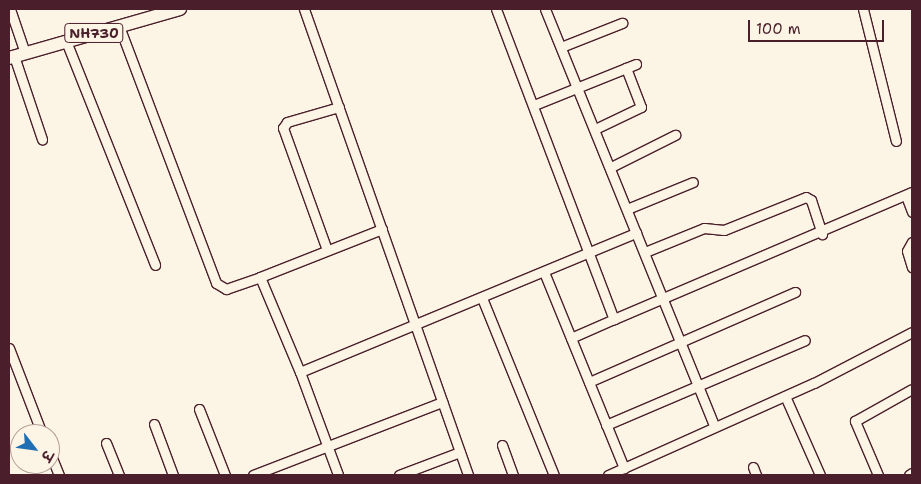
<!DOCTYPE html>
<meta charset="utf-8">
<style>
body{margin:0}
#map{position:relative;width:921px;height:484px;overflow:hidden;background:#fcf5e5;font-family:"Shantell Sans","Playpen Sans Deva",sans-serif}
div>[style]{position:absolute}
[style*='--x']{left:calc(var(--x)*1px);top:calc(var(--y)*1px);width:calc(var(--w)*1px);rotate:calc(var(--a)*1deg)}
.roads{filter:drop-shadow(1px 0 #4a1f2b) drop-shadow(-1px 0 #4a1f2b) drop-shadow(0 1px #4a1f2b) drop-shadow(0 -1px #4a1f2b)}
.minor>*{height:9px;margin:-4.5px;padding:0 4.5px;transform-origin:4.5px;border-radius:4.5px;background:#fcf5e5}
.highway>*{height:12px;margin:-6px;padding:0 6px;transform-origin:6px;border-radius:6px;background:#fcf5e5}
span{translate:-50% -50%;white-space:nowrap;text-align:center;line-height:1.15;-webkit-text-stroke:4.5px #fcf5e5;paint-order:stroke}
.shield-label span{padding:1px 4px;background:#fcf5e5;border:1px solid;border-radius:4px;-webkit-text-stroke-width:0}
.shield-label{font-size:14px;color:#4a1f2b;font-weight:700}
.frame{position:absolute;inset:0;border:10px solid #4a1f2b;pointer-events:none}
.north{position:absolute;left:10px;top:424px;width:50px;height:50px;box-sizing:border-box;background:#fcf5e5;border:1px solid #b59f9b;border-radius:50%;rotate:120deg;font-size:14px;font-weight:700;line-height:20px;text-align:center;color:#4a1f2b}
.north::after{content:'';display:block;margin:auto;width:18px;height:22px;background:#1f6fb2;clip-path:polygon(50% 0,100% 100%,50% 72%,0 100%)}
.scale{position:absolute;left:748px;top:20px;width:136px;height:22px;box-sizing:border-box;border:2px solid #4a1f2b;border-top:0;padding-left:6px;font-size:15px;line-height:18px;white-space:nowrap;color:#4a1f2b;-webkit-text-stroke:4px #fcf5e5;paint-order:stroke}
</style>
<div id="map">
<div class="roads">
<div class="minor">
<div style="--x:10;--y:9;--w:46;--a:71.2"></div>
<div style="--x:304;--y:9;--w:494;--a:70.6"></div>
<div style="--x:496;--y:9;--w:332;--a:69.2"></div>
<div style="--x:614;--y:319;--w:47;--a:156.2"></div>
<div style="--x:545;--y:9;--w:450;--a:67.9"></div>
<div style="--x:863;--y:9;--w:136;--a:76"></div>
<div style="--x:119;--y:26;--w:275;--a:69.3"></div>
<div style="--x:216;--y:283;--w:12;--a:31"></div>
<div style="--x:226;--y:289;--w:36;--a:-19"></div>
<div style="--x:66;--y:41;--w:241;--a:68.3"></div>
<div style="--x:561;--y:47;--w:66;--a:-21.5"></div>
<div style="--x:14;--y:56;--w:88;--a:71.4"></div>
<div style="--x:534;--y:105;--w:110;--a:-21.9"></div>
<div style="--x:595;--y:129;--w:51;--a:-25.6"></div>
<div style="--x:641;--y:107;--w:42;--a:-111"></div>
<div style="--x:611;--y:167;--w:72;--a:-26.6"></div>
<div style="--x:906;--y:196;--w:17;--a:69"></div>
<div style="--x:627;--y:209;--w:71;--a:-22.2"></div>
<div style="--x:382;--y:229;--w:131;--a:158.5"></div>
<div style="--x:260;--y:277;--w:103;--a:67.2"></div>
<div style="--x:300;--y:372;--w:364;--a:-22.5"></div>
<div style="--x:912;--y:242;--w:10;--a:119"></div>
<div style="--x:907;--y:251;--w:17;--a:73"></div>
<div style="--x:327;--y:250;--w:130;--a:-109.8"></div>
<div style="--x:283;--y:128;--w:7;--a:-56"></div>
<div style="--x:287;--y:122;--w:54;--a:-16.1"></div>
<div style="--x:645;--y:252;--w:64;--a:-22.1"></div>
<div style="--x:704;--y:228;--w:20;--a:6"></div>
<div style="--x:724;--y:230;--w:88;--a:-21.9"></div>
<div style="--x:806;--y:197;--w:6;--a:31"></div>
<div style="--x:811;--y:200;--w:36;--a:72"></div>
<div style="--x:544;--y:272;--w:212;--a:67.8"></div>
<div style="--x:482;--y:298;--w:191;--a:67.9"></div>
<div style="--x:614;--y:319;--w:324;--a:-23.1"></div>
<div style="--x:9;--y:348;--w:92;--a:69"></div>
<div style="--x:300;--y:372;--w:110;--a:69.7"></div>
<div style="--x:589;--y:382;--w:225;--a:-23.6"></div>
<div style="--x:785;--y:396;--w:86;--a:66.1"></div>
<div style="--x:199;--y:409;--w:71;--a:68.5"></div>
<div style="--x:154;--y:424;--w:54;--a:69.6"></div>
<div style="--x:606;--y:425;--w:216;--a:-23.1"></div>
<div style="--x:106;--y:443;--w:35;--a:68"></div>
<div style="--x:502;--y:445;--w:32;--a:70"></div>
<div style="--x:50;--y:453;--w:24;--a:68"></div>
<div style="--x:753;--y:467;--w:9;--a:69"></div>
<div style="--x:253;--y:475;--w:203;--a:-21.1"></div>
<div style="--x:399;--y:475;--w:65;--a:-20.7"></div>
<div style="--x:608;--y:475;--w:226;--a:-24.1"></div>
<div style="--x:814;--y:383;--w:110;--a:-27.5"></div>
<div style="--x:878;--y:475;--w:59;--a:-113.1"></div>
<div style="--x:855;--y:421;--w:65;--a:-29.3"></div>
<div style="--x:909;--y:475;--w:4;--a:-34"></div>
</div>
<div class="highway">
<div style="--x:9;--y:58;--w:178;--a:-16"></div>
</div>
</div>
<div class="shield-label">
<span style="left:94px;top:33px">NH730</span>
</div>
<div class="frame"></div>
<div class="north">उ</div>
<div class="scale">100 m</div>
</div>
